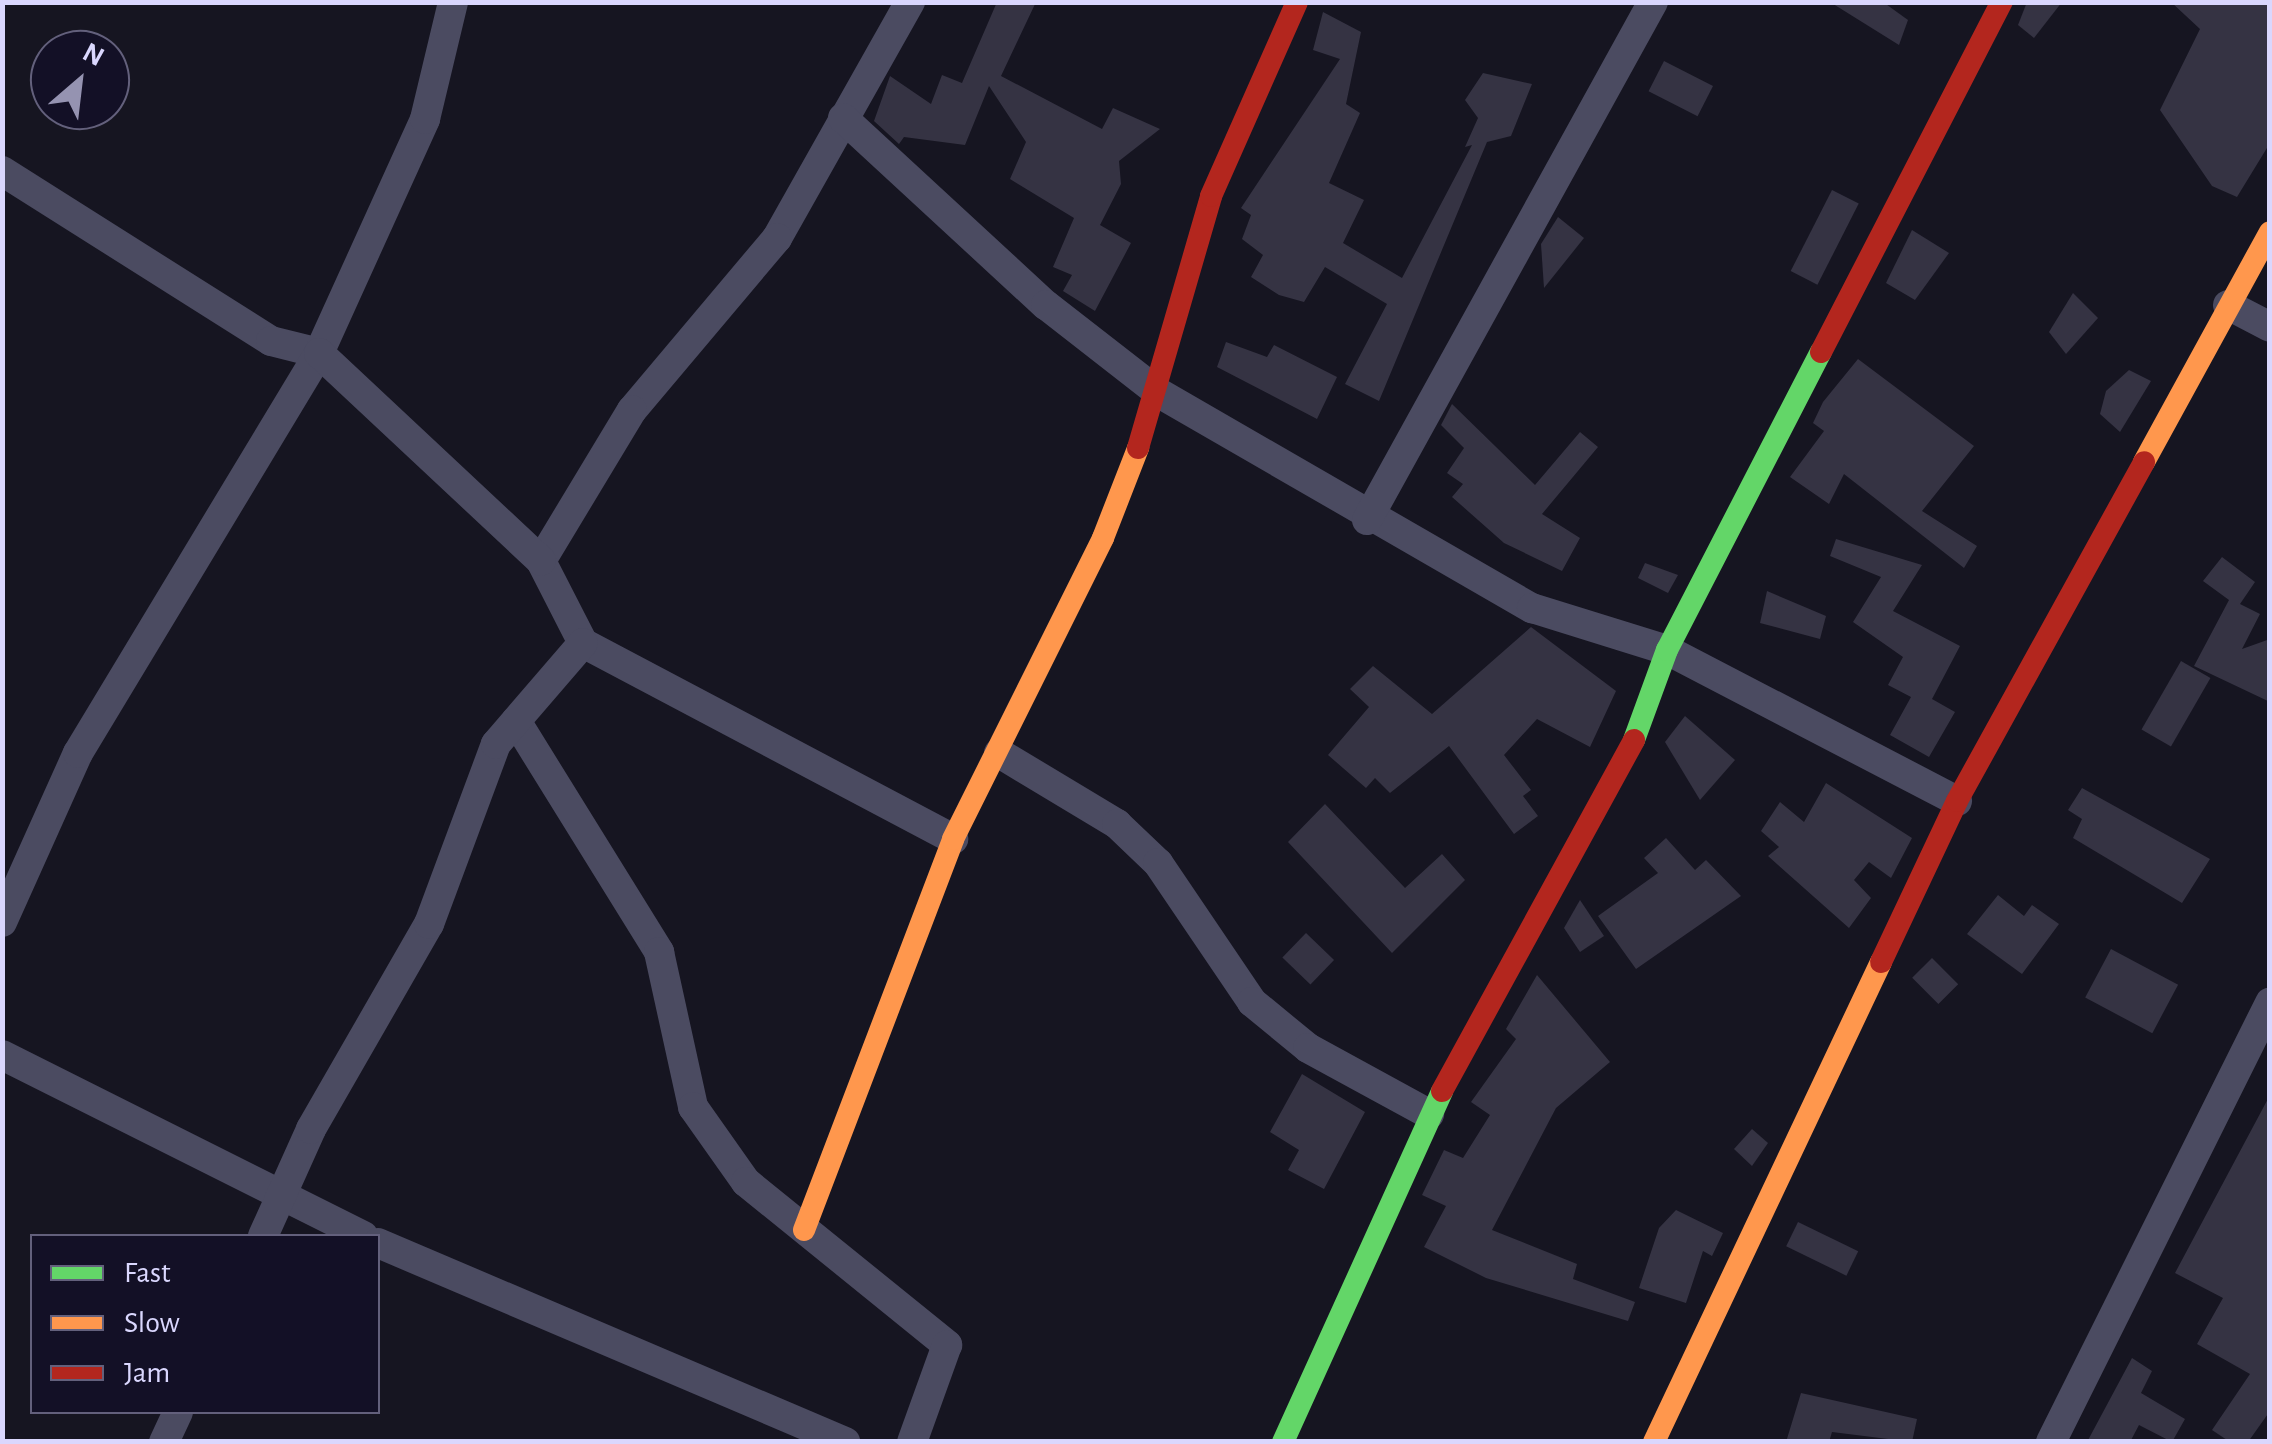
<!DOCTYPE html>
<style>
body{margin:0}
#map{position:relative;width:2272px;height:1444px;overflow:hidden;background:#161521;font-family:"Alegreya Sans",sans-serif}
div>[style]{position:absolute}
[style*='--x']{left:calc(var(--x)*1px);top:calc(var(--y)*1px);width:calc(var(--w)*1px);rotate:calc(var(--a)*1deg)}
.building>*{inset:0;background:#353343;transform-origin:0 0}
.street>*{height:30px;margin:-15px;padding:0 15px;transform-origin:15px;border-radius:15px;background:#4b4b61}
.fast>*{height:22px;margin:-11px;padding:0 11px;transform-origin:11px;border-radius:11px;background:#63d668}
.slow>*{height:22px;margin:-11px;padding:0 11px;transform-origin:11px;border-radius:11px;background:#ff974d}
.jam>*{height:22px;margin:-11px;padding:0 11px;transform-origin:11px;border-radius:11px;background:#b3261e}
span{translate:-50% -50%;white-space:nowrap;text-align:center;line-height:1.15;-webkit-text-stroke:8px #131026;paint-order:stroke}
.frame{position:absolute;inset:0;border:5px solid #dad7fe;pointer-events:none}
.legend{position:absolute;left:30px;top:1234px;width:350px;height:180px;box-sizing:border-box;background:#131026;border:2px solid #63607c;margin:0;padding:12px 18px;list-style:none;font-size:30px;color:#dad7fe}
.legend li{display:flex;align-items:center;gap:20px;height:50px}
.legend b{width:50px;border:2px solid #63607c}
.north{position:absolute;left:30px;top:30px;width:100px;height:100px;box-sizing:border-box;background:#131026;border:2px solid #63607c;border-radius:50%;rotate:28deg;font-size:28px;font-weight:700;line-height:40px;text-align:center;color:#dad7fe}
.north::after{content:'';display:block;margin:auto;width:35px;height:45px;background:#9593b1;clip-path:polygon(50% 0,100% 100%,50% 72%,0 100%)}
</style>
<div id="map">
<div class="building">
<div style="clip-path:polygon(997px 2px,1036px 2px,1001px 76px,1102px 129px,1113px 108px,1160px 129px,1119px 161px,1121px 184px,1100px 225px,1131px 243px,1095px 311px,1063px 291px,1072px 275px,1053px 267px,1074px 218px,1010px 179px,1026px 142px,989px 86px,965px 145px,904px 137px,899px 144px,874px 121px,890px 76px,931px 104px,942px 75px,962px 83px)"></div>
<div style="clip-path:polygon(1830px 2px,1883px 2px,1908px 20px,1899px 45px)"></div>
<div style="clip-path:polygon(2027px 2px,2062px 2px,2034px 38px,2018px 25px)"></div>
<div style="clip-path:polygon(2171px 2px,2270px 2px,2270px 143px,2237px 197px,2212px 186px,2160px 110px,2200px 29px)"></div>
<div style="clip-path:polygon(1323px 12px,1361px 32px,1346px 104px,1360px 113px,1329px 183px,1364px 200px,1343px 243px,1402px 278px,1472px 145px,1465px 147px,1478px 118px,1465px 100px,1483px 73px,1532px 84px,1511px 136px,1487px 142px,1379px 401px,1345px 384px,1387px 304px,1325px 267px,1304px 302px,1279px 295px,1251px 277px,1263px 255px,1242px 239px,1251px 215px,1241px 208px,1340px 59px,1313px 50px)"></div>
<div style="left:1664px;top:61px;width:55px;height:34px;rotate:27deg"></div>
<div style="left:1832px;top:190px;width:30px;height:91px;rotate:27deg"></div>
<div style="clip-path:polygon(1558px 217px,1584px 238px,1544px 288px,1541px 244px)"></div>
<div style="clip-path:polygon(1912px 230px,1949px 253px,1915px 300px,1886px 283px)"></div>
<div style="clip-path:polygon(2073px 293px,2098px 318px,2066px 354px,2049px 332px)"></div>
<div style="clip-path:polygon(1226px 342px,1267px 357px,1274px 345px,1337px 377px,1317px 419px,1217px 367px)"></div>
<div style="clip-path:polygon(1858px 359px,1974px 446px,1922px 511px,1977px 546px,1964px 568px,1844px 474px,1829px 504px,1790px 477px,1824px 431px,1813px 423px,1823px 402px)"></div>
<div style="clip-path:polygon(2129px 370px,2151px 381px,2120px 432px,2100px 414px,2106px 391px)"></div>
<div style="clip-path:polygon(1452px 404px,1535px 485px,1580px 432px,1598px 447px,1542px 514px,1580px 538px,1562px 571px,1504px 543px,1452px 497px,1463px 484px,1447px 473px,1464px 448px,1441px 425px)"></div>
<div style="clip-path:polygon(1836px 539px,1922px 565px,1893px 611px,1960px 646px,1932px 699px,1955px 712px,1929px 757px,1890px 735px,1911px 697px,1888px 685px,1903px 657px,1853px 622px,1881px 577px,1830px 556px)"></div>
<div style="clip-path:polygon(2222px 557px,2255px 582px,2240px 604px,2260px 614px,2242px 649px,2270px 639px,2270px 702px,2194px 666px,2229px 600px,2203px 581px)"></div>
<div style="clip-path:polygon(1645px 563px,1678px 575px,1668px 593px,1638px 578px)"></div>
<div style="clip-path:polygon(1767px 591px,1826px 616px,1820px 639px,1760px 623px)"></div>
<div style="clip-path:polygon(1531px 627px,1616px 691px,1590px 747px,1537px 719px,1504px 755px,1531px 790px,1523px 796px,1538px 816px,1514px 834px,1449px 746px,1390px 793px,1375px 778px,1366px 788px,1328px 755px,1369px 707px,1350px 689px,1373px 666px,1432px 714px)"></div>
<div style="left:2181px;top:661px;width:34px;height:79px;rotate:30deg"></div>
<div style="clip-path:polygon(1685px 716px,1735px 760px,1700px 800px,1665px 742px)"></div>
<div style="clip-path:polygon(1826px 783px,1912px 838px,1891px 878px,1869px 862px,1854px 880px,1871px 898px,1849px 928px,1768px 856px,1779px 847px,1761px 831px,1780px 802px,1804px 822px)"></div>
<div style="clip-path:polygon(2082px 788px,2210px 859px,2182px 903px,2073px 838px,2082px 819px,2068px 810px)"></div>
<div style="clip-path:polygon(1325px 804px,1405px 888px,1442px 854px,1465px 880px,1392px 953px,1288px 842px)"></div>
<div style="clip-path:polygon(1666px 838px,1695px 870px,1706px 860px,1741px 896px,1636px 969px,1598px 916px,1658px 873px,1644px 858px)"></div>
<div style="clip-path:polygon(1998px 895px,2024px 916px,2032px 905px,2059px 924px,2022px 974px,1967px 934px)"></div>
<div style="clip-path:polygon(1580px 900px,1604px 936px,1580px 952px,1564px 928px)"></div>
<div style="left:1306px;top:933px;width:39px;height:34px;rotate:44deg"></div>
<div style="left:2111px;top:949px;width:76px;height:55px;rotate:28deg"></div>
<div style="left:1932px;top:958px;width:37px;height:28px;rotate:45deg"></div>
<div style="clip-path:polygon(1537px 975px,1610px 1062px,1556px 1108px,1492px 1230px,1577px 1264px,1573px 1279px,1635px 1302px,1628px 1321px,1486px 1278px,1424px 1247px,1446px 1206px,1422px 1195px,1444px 1150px,1463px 1158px,1490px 1115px,1471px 1102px,1516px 1039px,1506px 1029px)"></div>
<div style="clip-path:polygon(1302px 1074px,1365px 1112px,1324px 1189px,1288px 1170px,1299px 1150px,1270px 1132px)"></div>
<div style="clip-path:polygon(2270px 1095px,2270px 1411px,2248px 1442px,2230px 1442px,2212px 1430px,2250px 1374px,2197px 1344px,2223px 1298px,2175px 1273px)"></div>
<div style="clip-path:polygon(1752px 1129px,1768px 1143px,1752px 1166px,1734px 1149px)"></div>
<div style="clip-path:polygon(1676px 1210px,1723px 1233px,1712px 1256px,1703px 1251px,1686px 1303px,1639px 1288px,1659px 1228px)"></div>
<div style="left:1798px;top:1222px;width:67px;height:27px;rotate:26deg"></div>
<div style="clip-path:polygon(2132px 1358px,2152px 1371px,2141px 1393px,2185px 1419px,2172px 1442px,2139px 1425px,2130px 1442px,2087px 1442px)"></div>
<div style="clip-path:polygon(1801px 1393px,1917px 1419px,1912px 1442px,1832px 1432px,1829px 1442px,1786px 1442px)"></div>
</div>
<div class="street">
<div style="--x:910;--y:2;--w:271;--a:119.4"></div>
<div style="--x:777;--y:238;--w:225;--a:130.1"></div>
<div style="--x:632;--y:410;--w:176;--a:121.1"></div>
<div style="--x:541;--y:561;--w:92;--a:62.9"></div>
<div style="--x:583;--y:643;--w:419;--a:27.9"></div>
<div style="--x:843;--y:118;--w:276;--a:42.7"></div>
<div style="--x:1046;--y:305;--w:143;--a:37.9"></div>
<div style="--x:1159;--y:393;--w:431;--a:30"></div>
<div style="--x:1532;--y:608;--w:141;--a:17.3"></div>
<div style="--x:1667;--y:650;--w:327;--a:27.5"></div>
<div style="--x:2;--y:171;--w:318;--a:32.3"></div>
<div style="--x:271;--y:341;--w:49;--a:14"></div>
<div style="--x:319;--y:353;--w:257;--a:-65.6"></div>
<div style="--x:425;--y:119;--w:120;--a:-76.5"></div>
<div style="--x:2228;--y:305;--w:47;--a:27.6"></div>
<div style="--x:1367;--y:520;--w:592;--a:-61.1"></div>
<div style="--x:516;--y:721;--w:272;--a:58.2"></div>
<div style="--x:659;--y:952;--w:159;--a:77.6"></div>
<div style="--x:693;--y:1107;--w:92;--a:54.8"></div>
<div style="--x:746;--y:1182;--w:259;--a:39"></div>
<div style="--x:947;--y:1345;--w:103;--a:109.8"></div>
<div style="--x:999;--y:753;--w:138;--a:31"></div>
<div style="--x:1117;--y:824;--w:57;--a:43.6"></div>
<div style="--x:1158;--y:863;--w:168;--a:55.9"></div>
<div style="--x:1252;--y:1002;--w:72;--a:39.4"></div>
<div style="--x:1308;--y:1048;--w:138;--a:28.6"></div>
<div style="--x:2;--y:922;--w:185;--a:-65.8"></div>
<div style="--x:78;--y:753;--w:467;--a:-58.9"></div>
<div style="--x:319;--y:353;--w:304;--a:43.1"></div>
<div style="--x:2;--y:1055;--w:404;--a:26.6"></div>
<div style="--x:263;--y:1236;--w:117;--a:-65.8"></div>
<div style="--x:311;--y:1129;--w:237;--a:-60.1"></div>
<div style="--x:429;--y:924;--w:192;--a:-69.6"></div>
<div style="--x:496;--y:744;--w:133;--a:-49.3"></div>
<div style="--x:378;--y:1243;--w:508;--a:23.08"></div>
<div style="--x:164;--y:1442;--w:33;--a:-65"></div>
<div style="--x:2051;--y:1442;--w:491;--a:-63.5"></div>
</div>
<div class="fast">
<div style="--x:1634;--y:740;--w:96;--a:-69.9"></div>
<div style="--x:1667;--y:650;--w:335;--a:-62.7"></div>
<div style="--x:1283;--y:1442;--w:385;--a:-65.6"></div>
</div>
<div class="slow">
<div style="--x:2144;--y:462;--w:262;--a:-61.3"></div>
<div style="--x:804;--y:1230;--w:418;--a:-69.1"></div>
<div style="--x:953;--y:839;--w:336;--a:-63.5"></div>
<div style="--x:1103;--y:538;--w:97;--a:-68.7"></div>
<div style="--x:1654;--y:1442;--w:531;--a:-64.69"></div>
</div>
<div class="jam">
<div style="--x:1821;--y:352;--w:394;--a:-62.7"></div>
<div style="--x:1138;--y:448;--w:262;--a:-73.8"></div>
<div style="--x:1211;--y:196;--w:212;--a:-66.1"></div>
<div style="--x:1881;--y:962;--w:178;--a:-64.7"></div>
<div style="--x:1957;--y:801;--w:387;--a:-61.1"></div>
<div style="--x:1442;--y:1091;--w:400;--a:-61.3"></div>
</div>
<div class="frame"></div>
<ul class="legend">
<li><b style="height:12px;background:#63d668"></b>Fast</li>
<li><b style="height:12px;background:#ff974d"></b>Slow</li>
<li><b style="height:12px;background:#b3261e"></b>Jam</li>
</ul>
<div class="north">N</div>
</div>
